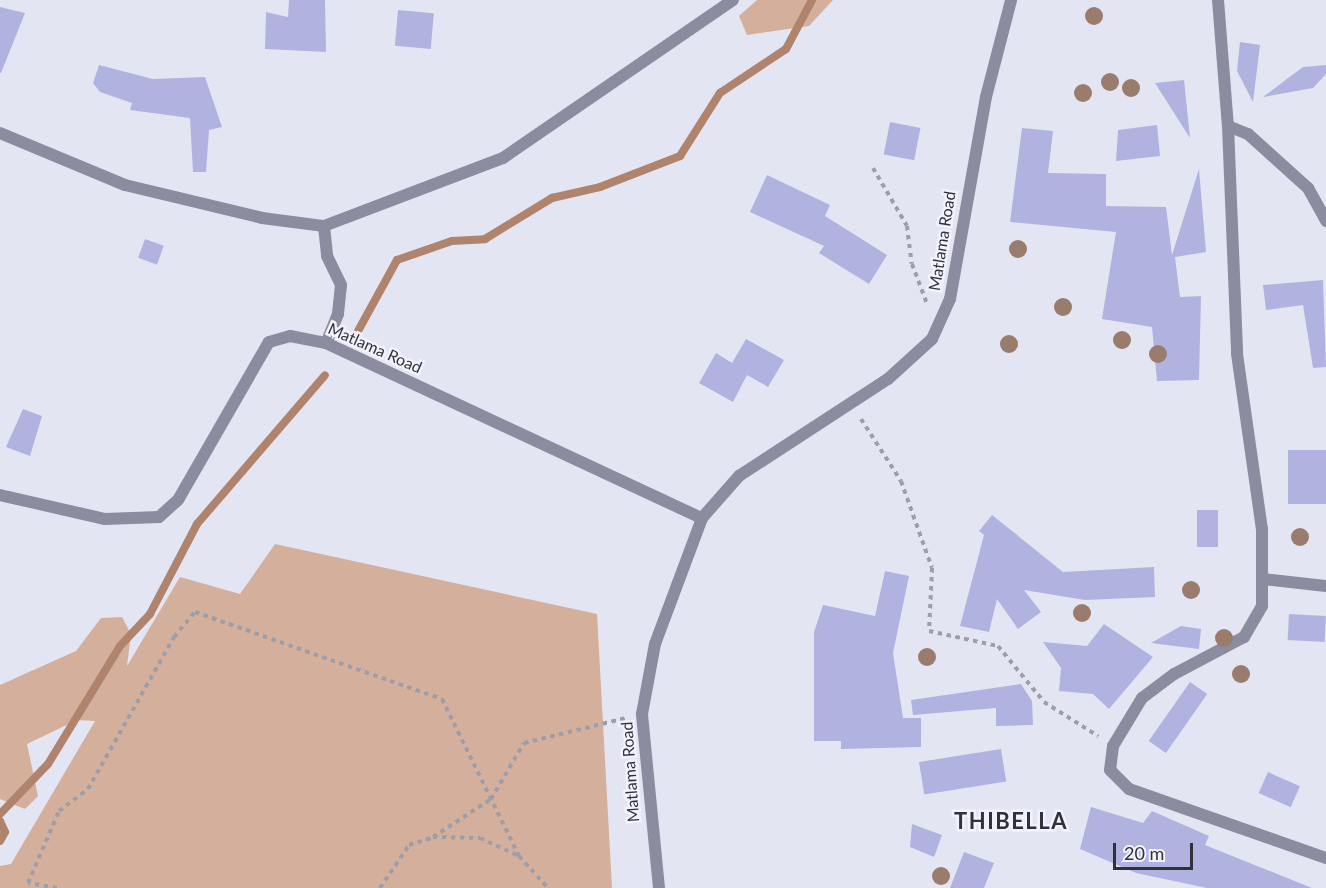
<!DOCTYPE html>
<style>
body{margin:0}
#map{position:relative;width:1326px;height:888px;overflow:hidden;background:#e4e5f3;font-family:Lato,sans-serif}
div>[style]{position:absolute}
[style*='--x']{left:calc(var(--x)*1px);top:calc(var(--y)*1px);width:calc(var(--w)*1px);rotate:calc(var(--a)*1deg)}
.green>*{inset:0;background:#d4af9b}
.stream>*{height:8px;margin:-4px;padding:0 4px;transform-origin:4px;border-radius:4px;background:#af836c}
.building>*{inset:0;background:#b0b3e0;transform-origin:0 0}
.path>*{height:4px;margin-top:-2px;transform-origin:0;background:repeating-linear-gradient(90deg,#9e9ea9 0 4.5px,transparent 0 9px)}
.service>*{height:12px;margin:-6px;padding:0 6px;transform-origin:6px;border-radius:6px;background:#8b8ca0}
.minor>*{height:12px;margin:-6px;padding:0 6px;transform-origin:6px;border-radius:6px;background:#8b8ca0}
.trees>*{width:18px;height:18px;margin:-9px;border-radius:50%;background:#9a7c6d}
span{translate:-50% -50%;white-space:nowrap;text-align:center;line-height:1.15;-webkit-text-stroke:5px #f1f2fe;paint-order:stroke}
.street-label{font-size:16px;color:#313137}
.district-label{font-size:22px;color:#313137;font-weight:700;letter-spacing:1.5px}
.scale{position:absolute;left:1113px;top:843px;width:80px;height:27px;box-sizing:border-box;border:3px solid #313137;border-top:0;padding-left:8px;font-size:18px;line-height:21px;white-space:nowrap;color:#313137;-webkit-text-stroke:4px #f1f2fe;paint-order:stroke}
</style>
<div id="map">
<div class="green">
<div style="clip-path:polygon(757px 0,833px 0,809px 26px,747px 35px,739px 16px)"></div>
<div style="clip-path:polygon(275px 544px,597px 614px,612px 888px,0 888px,0 866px,11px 864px,95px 721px,77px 720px,27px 744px,38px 796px,25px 809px,0 799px,0 685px,76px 651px,101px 618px,122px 617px,131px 634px,127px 666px,180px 577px,240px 594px)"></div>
</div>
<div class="stream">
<div style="--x:358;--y:331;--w:81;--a:-61.2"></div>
<div style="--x:397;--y:260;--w:58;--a:-19.1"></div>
<div style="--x:452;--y:241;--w:33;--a:-3"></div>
<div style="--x:485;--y:239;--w:79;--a:-31.5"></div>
<div style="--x:552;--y:198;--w:49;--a:-12.9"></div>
<div style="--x:600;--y:187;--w:86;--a:-21.2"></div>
<div style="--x:680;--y:156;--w:75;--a:-57.6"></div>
<div style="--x:720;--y:93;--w:79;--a:-33.7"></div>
<div style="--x:786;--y:49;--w:55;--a:-62"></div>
<div style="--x:0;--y:814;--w:69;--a:-46.2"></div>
<div style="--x:48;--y:764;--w:138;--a:-58.6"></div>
<div style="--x:120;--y:646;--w:44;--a:-46.8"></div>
<div style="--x:150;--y:614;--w:102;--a:-62.4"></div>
<div style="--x:197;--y:524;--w:196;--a:-49.3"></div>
<div style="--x:0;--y:821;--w:12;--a:66"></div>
<div style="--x:5;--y:832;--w:10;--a:119"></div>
</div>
<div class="building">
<div style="clip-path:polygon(289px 0,325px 0,326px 52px,265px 49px,266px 12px,288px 17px)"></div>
<div style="clip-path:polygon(0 7px,25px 13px,1px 73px,0 73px)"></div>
<div style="left:398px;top:10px;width:36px;height:36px;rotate:5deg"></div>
<div style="clip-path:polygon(1240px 42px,1260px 45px,1253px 102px,1237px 71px)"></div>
<div style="clip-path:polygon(99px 65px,153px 79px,205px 77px,222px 127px,209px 130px,206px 172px,193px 172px,190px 118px,130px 110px,132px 103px,100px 92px,93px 83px)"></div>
<div style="clip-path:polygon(1326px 65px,1326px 74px,1313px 88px,1263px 97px,1303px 67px)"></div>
<div style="clip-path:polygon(1184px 80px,1190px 138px,1155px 83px)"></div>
<div style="left:890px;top:122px;width:31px;height:33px;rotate:11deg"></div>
<div style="clip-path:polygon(1157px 125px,1160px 156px,1116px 161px,1118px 130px)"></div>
<div style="clip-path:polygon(1022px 128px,1053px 131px,1048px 173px,1106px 174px,1106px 206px,1166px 207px,1172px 255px,1199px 169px,1206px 252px,1175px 257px,1180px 297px,1201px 296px,1199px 380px,1157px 381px,1152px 327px,1102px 319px,1116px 232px,1010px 222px)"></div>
<div style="clip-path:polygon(767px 175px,830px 205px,825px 216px,887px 255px,869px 284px,819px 253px,824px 246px,750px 212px)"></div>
<div style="left:145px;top:239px;width:20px;height:20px;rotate:20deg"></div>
<div style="clip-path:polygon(1323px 280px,1326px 367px,1313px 368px,1303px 305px,1266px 310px,1263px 285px)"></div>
<div style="clip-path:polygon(746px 339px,784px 360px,768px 387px,747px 375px,733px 402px,699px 383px,716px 353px,732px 363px)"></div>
<div style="clip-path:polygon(23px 409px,42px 416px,30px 456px,6px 447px)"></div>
<div style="left:1326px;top:450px;width:54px;height:38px;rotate:90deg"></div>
<div style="left:1218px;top:510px;width:37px;height:21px;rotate:90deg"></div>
<div style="clip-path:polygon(992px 515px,1063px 572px,1154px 567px,1155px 597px,1085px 600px,1024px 590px,1041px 612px,1018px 629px,997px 599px,989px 632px,960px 626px,984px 535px,979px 531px)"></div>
<div style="clip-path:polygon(885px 571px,909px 576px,893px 653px,903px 718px,921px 718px,921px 747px,841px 749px,841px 741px,814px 741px,814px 632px,823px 605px,875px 616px)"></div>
<div style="left:1289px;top:614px;width:37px;height:26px;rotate:3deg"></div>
<div style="clip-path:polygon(1104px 624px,1153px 657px,1109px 709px,1093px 694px,1059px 691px,1061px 668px,1043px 642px,1087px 646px)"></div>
<div style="clip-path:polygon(1181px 626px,1201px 629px,1199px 649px,1151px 643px)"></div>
<div style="left:1190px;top:682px;width:21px;height:72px;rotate:35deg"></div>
<div style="clip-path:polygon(1021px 684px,1032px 701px,1033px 725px,996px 726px,996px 708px,913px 715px,911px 700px)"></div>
<div style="left:1001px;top:749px;width:33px;height:83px;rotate:81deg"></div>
<div style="left:1268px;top:772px;width:35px;height:23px;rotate:24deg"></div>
<div style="clip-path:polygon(1091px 807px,1143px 823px,1152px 811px,1209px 836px,1205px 845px,1312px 888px,1207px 888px,1136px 873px,1080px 849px)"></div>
<div style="clip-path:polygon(912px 824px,942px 835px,934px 857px,910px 847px)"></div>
<div style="clip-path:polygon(964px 852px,994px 863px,984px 888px,950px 888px)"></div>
</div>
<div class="path">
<div style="--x:873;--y:168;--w:67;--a:59.6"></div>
<div style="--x:907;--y:226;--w:38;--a:83"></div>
<div style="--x:912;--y:264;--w:43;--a:69.4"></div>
<div style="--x:861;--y:419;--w:74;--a:57.2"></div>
<div style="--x:901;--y:481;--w:92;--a:70.4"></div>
<div style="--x:932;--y:568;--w:63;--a:92.7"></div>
<div style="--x:929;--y:631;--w:71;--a:12.3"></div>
<div style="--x:998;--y:646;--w:72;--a:50.6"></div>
<div style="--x:1044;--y:702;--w:64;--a:32.2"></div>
<div style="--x:433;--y:837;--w:69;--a:-33.2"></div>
<div style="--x:491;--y:799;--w:65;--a:-59.5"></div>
<div style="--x:524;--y:743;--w:105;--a:-13.8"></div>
<div style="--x:57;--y:888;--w:29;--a:-170"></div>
<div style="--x:28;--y:883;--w:78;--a:-66.7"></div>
<div style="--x:59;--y:811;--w:36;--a:-37"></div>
<div style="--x:88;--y:789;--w:175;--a:-60.5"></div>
<div style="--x:174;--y:637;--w:33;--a:-50"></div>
<div style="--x:195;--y:612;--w:262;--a:19.4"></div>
<div style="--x:442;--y:699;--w:175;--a:63.9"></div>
<div style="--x:380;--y:888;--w:52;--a:-56"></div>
<div style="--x:409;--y:845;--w:25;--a:-18"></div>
<div style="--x:433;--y:837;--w:47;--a:1.2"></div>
<div style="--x:480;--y:838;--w:43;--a:24.8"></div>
<div style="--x:519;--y:856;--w:43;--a:47.8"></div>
</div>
<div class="service">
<div style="--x:0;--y:133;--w:135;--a:22.6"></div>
<div style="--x:125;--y:185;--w:141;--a:13.5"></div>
<div style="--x:262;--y:218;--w:63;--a:7.4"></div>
<div style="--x:324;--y:226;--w:191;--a:-20.8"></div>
<div style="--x:503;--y:158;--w:279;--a:-34.5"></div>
<div style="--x:324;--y:226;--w:30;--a:84"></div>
<div style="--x:327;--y:256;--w:32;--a:64"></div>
<div style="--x:341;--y:285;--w:29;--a:96"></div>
<div style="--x:338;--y:314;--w:31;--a:112"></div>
</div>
<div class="minor">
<div style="--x:1218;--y:0;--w:126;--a:85.5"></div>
<div style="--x:1228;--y:126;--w:22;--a:22"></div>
<div style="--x:1248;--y:134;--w:81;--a:42"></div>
<div style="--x:1308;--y:188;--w:38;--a:61"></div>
<div style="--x:1228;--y:126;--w:228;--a:87.7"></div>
<div style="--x:1237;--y:354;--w:177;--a:81.9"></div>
<div style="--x:1262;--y:529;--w:77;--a:90"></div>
<div style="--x:1262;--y:606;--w:36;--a:120"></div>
<div style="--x:1244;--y:637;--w:79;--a:152.1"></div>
<div style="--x:1174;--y:674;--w:40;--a:143"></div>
<div style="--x:1142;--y:698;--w:56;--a:121.1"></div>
<div style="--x:1113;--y:746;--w:24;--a:97"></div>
<div style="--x:1110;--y:770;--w:27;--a:45"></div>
<div style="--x:1129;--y:789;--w:209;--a:19.3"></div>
<div style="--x:0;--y:495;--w:108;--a:12.9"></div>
<div style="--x:105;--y:519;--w:54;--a:-2.1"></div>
<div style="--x:159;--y:517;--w:25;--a:-42"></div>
<div style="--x:178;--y:500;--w:182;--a:-60.1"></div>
<div style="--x:269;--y:342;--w:22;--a:-16"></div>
<div style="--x:290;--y:336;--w:37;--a:11"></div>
<div style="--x:326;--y:343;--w:415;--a:25"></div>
<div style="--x:1263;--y:579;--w:63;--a:6.3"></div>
<div style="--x:659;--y:888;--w:175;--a:-95.6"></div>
<div style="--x:642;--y:714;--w:71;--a:-79.5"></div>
<div style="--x:655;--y:644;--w:134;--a:-69.5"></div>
<div style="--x:702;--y:518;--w:56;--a:-48.6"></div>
<div style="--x:739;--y:476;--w:178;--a:-33.1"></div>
<div style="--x:888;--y:379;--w:59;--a:-42.3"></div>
<div style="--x:932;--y:339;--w:44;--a:-65.8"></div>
<div style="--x:950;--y:299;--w:205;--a:-79.9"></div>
<div style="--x:986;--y:97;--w:100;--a:-75.5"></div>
</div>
<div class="trees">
<div style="left:1094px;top:16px"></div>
<div style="left:1110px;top:82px"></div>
<div style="left:1131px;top:88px"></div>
<div style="left:1083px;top:93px"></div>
<div style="left:1018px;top:249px"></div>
<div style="left:1063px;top:307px"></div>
<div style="left:1122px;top:340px"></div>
<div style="left:1009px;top:344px"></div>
<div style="left:1158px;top:354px"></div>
<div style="left:1300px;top:537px"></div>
<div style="left:1191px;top:590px"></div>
<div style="left:1082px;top:613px"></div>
<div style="left:1224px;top:638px"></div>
<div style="left:927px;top:657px"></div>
<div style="left:1241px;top:674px"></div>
<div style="left:941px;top:876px"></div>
</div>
<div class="street-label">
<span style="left:942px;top:241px;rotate:-81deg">Matlama Road</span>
<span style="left:375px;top:348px;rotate:24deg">Matlama Road</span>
<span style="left:630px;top:772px;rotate:-94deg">Matlama Road</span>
</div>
<div class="district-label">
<span style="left:1011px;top:821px">THIBELLA</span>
</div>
<div class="scale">20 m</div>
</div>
